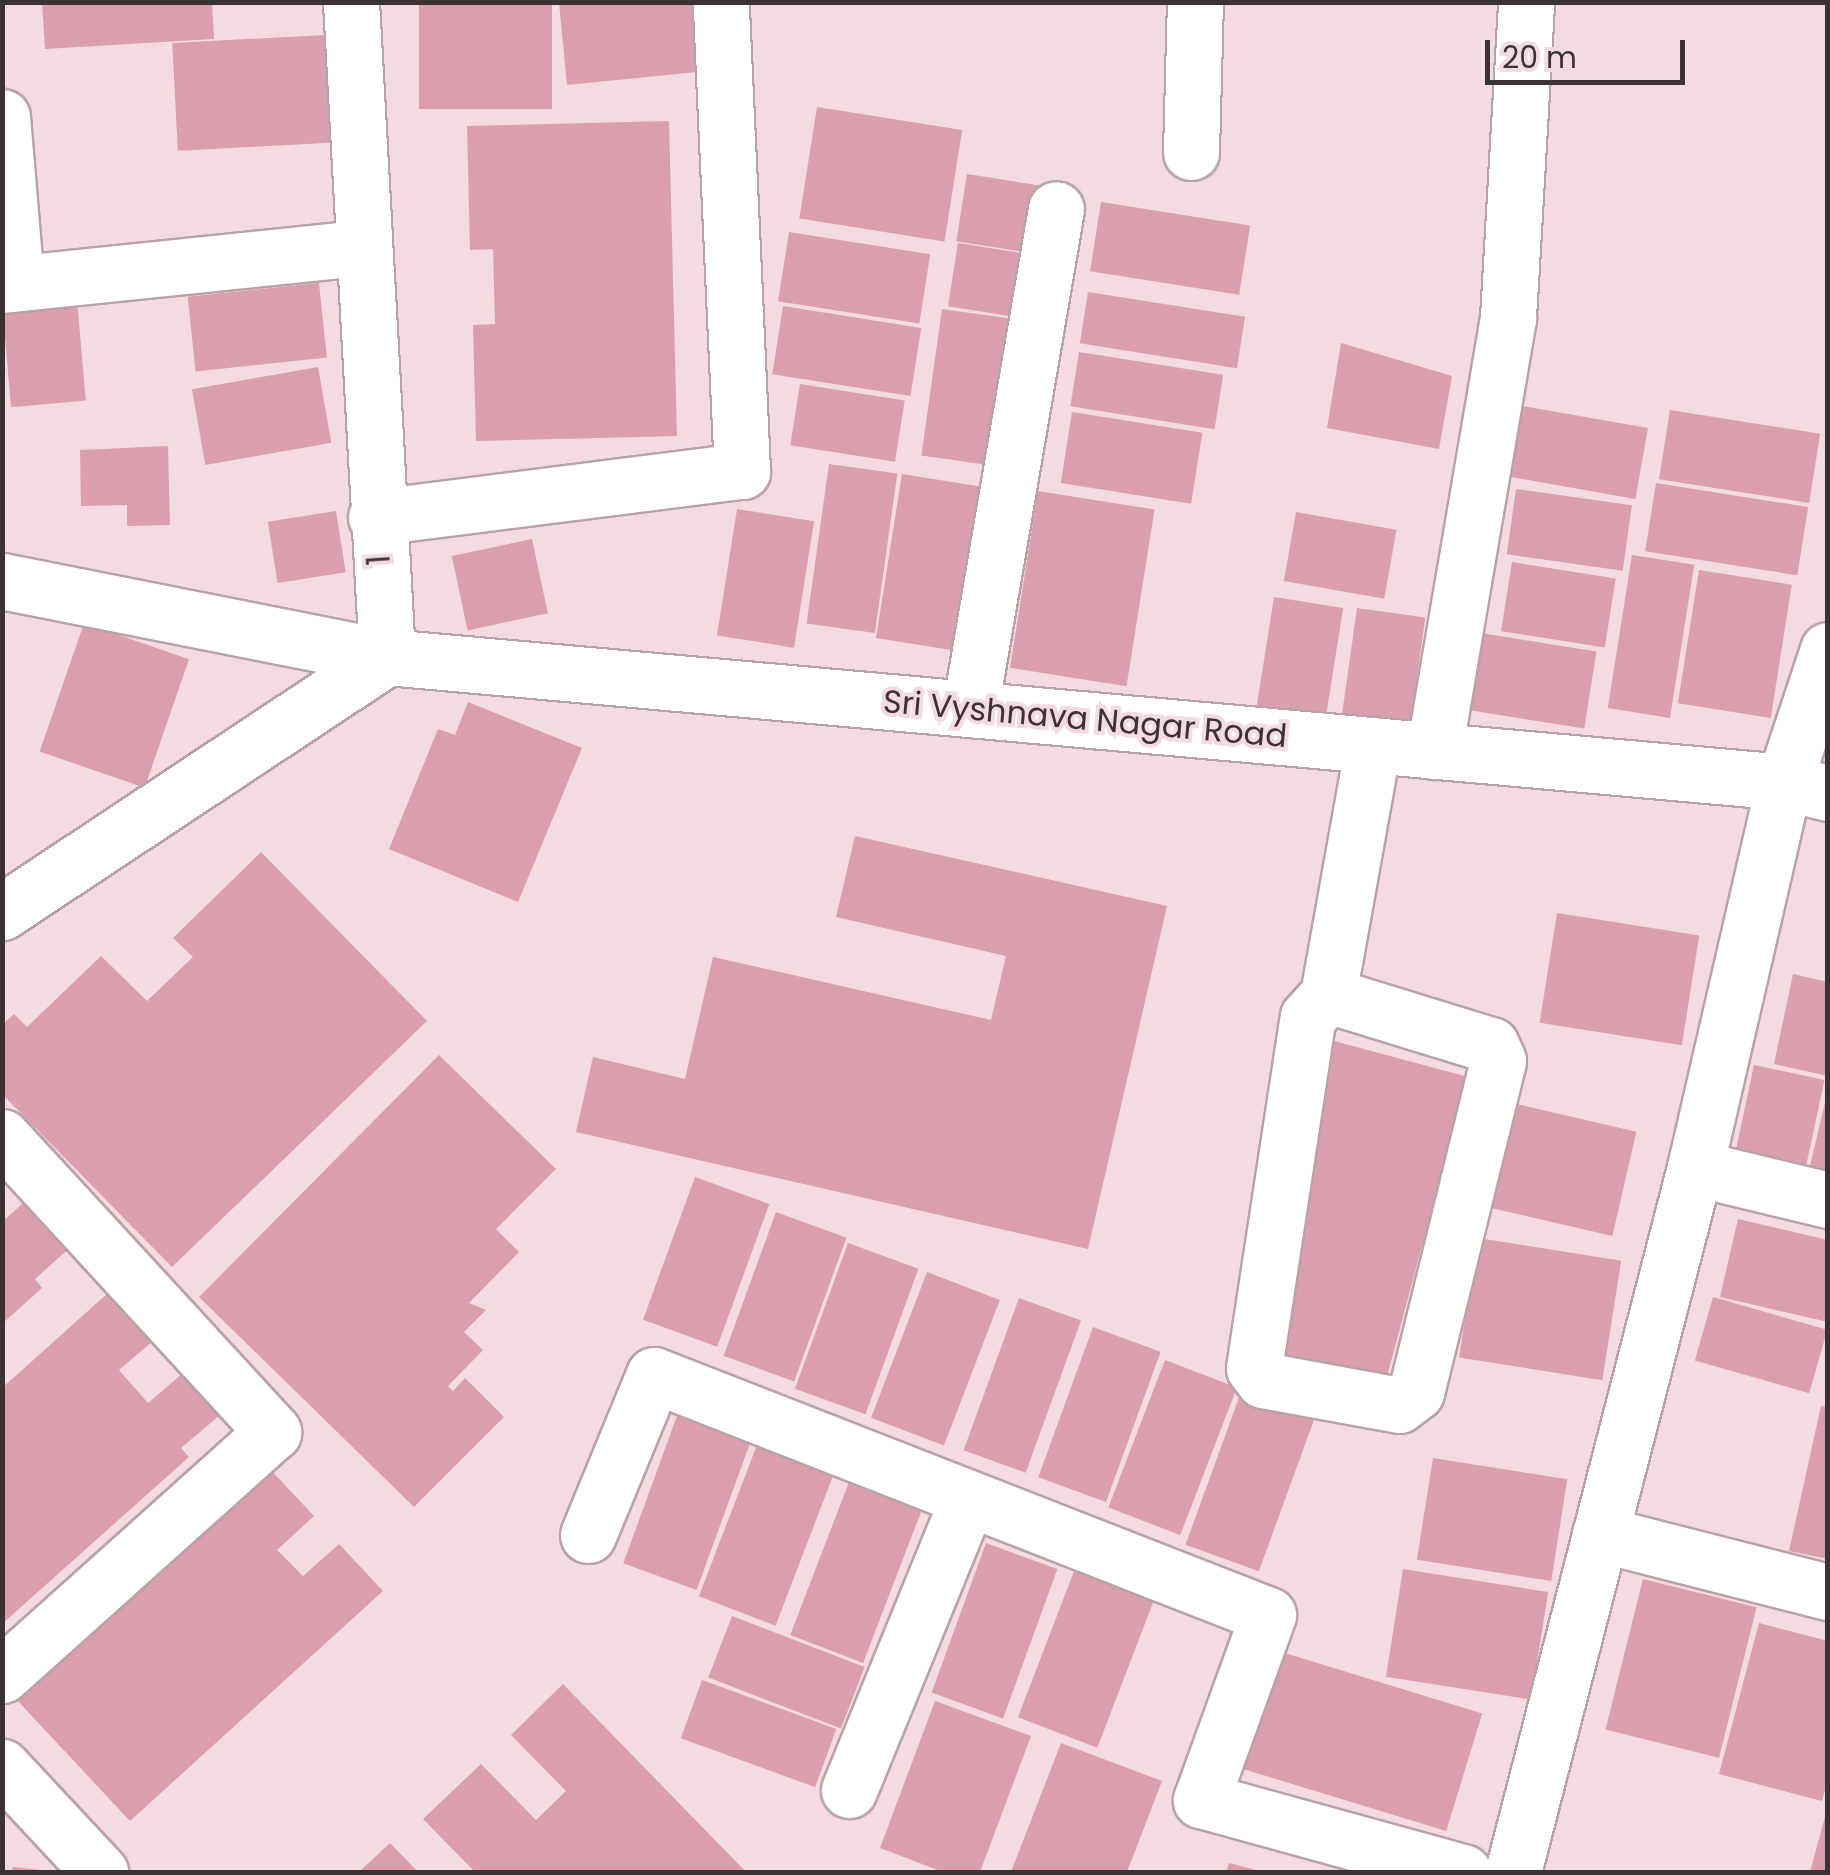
<!DOCTYPE html>
<style>
body{margin:0}
#map{position:relative;width:1830px;height:1875px;overflow:hidden;background:#f3dbe1;font-family:Poppins,sans-serif}
div>[style]{position:absolute}
[style*='--x']{left:calc(var(--x)*1px);top:calc(var(--y)*1px);width:calc(var(--w)*1px);rotate:calc(var(--a)*1deg)}
.building>*{inset:0;background:#da9eaf;transform-origin:0 0}
.roads{filter:drop-shadow(2px 0 #b8a2a7) drop-shadow(-2px 0 #b8a2a7) drop-shadow(0 2px #b8a2a7) drop-shadow(0 -2px #b8a2a7)}
.minor>*{height:55px;margin:-27.5px;padding:0 27.5px;transform-origin:27.5px;border-radius:27.5px;background:#fff}
span{translate:-50% -50%;white-space:nowrap;text-align:center;line-height:1.15;-webkit-text-stroke:8px #f3dbe1;paint-order:stroke}
.street-label{font-size:32px;color:#3b3234}
.frame{position:absolute;inset:0;border:5px solid #3b3234;pointer-events:none}
.scale{position:absolute;left:1485px;top:40px;width:200px;height:45px;box-sizing:border-box;border:5px solid #3b3234;border-top:0;padding-left:12px;font-size:30px;line-height:35px;white-space:nowrap;color:#3b3234;-webkit-text-stroke:8px #f3dbe1;paint-order:stroke}
</style>
<div id="map">
<div class="building">
<div style="clip-path:polygon(42px 2px,212px 2px,214px 39px,45px 49px)"></div>
<div style="left:419px;top:2px;width:133px;height:107px"></div>
<div style="clip-path:polygon(559px 2px,700px 2px,707px 71px,567px 85px)"></div>
<div style="left:325px;top:35px;width:108px;height:153px;rotate:87deg"></div>
<div style="left:817px;top:107px;width:147px;height:113px;rotate:9deg"></div>
<div style="clip-path:polygon(669px 121px,677px 436px,476px 441px,473px 325px,495px 324px,493px 249px,470px 250px,467px 126px)"></div>
<div style="left:967px;top:174px;width:72px;height:68px;rotate:9deg"></div>
<div style="left:1101px;top:202px;width:151px;height:70px;rotate:9deg"></div>
<div style="left:789px;top:232px;width:143px;height:70px;rotate:9deg"></div>
<div style="left:958px;top:243px;width:70px;height:64px;rotate:9deg"></div>
<div style="left:319px;top:283px;width:75px;height:132px;rotate:84deg"></div>
<div style="left:1088px;top:292px;width:159px;height:52px;rotate:9deg"></div>
<div style="left:77px;top:300px;width:101px;height:75px;rotate:85deg"></div>
<div style="left:783px;top:306px;width:140px;height:69px;rotate:9deg"></div>
<div style="left:942px;top:309px;width:76px;height:148px;rotate:8deg"></div>
<div style="clip-path:polygon(1341px 343px,1452px 376px,1439px 449px,1327px 428px)"></div>
<div style="left:1079px;top:352px;width:146px;height:55px;rotate:9deg"></div>
<div style="left:318px;top:367px;width:77px;height:128px;rotate:80deg"></div>
<div style="left:800px;top:384px;width:106px;height:62px;rotate:9deg"></div>
<div style="left:1517px;top:405px;width:133px;height:72px;rotate:10deg"></div>
<div style="left:1670px;top:410px;width:152px;height:70px;rotate:9deg"></div>
<div style="left:1072px;top:412px;width:132px;height:72px;rotate:9deg"></div>
<div style="clip-path:polygon(168px 446px,170px 525px,127px 526px,127px 505px,81px 506px,80px 450px)"></div>
<div style="left:829px;top:464px;width:69px;height:161px;rotate:8deg"></div>
<div style="left:902px;top:474px;width:81px;height:166px;rotate:9deg"></div>
<div style="left:1656px;top:483px;width:154px;height:69px;rotate:9deg"></div>
<div style="left:1516px;top:489px;width:117px;height:66px;rotate:8deg"></div>
<div style="left:1038px;top:491px;width:118px;height:179px;rotate:9deg"></div>
<div style="left:737px;top:509px;width:78px;height:128px;rotate:9deg"></div>
<div style="left:336px;top:511px;width:62px;height:69px;rotate:81deg"></div>
<div style="left:1296px;top:512px;width:102px;height:70px;rotate:10deg"></div>
<div style="left:532px;top:539px;width:76px;height:82px;rotate:78deg"></div>
<div style="left:1632px;top:555px;width:63px;height:155px;rotate:9deg"></div>
<div style="left:1512px;top:562px;width:105px;height:70px;rotate:9deg"></div>
<div style="left:1699px;top:570px;width:94px;height:135px;rotate:9deg"></div>
<div style="left:1274px;top:597px;width:70px;height:125px;rotate:9deg"></div>
<div style="left:1357px;top:608px;width:69px;height:117px;rotate:8deg"></div>
<div style="left:84px;top:623px;width:111px;height:136px;rotate:19deg"></div>
<div style="left:1474px;top:632px;width:124px;height:78px;rotate:9deg"></div>
<div style="clip-path:polygon(468px 702px,582px 748px,518px 902px,389px 849px,438px 729px,455px 735px)"></div>
<div style="clip-path:polygon(855px 836px,1167px 906px,1088px 1249px,576px 1132px,593px 1057px,685px 1079px,713px 957px,991px 1020px,1006px 956px,836px 917px)"></div>
<div style="clip-path:polygon(261px 852px,427px 1021px,172px 1267px,2px 1094px,2px 1025px,14px 1014px,27px 1027px,101px 956px,147px 1001px,193px 957px,173px 938px)"></div>
<div style="left:1557px;top:913px;width:144px;height:111px;rotate:9deg"></div>
<div style="clip-path:polygon(1793px 974px,1828px 982px,1828px 1076px,1774px 1064px)"></div>
<div style="left:1334px;top:1041px;width:138px;height:340px;rotate:15deg"></div>
<div style="clip-path:polygon(439px 1055px,556px 1169px,496px 1229px,519px 1252px,469px 1303px,486px 1310px,464px 1332px,483px 1350px,448px 1386px,453px 1391px,465px 1378px,504px 1417px,414px 1507px,199px 1297px)"></div>
<div style="left:1754px;top:1065px;width:72px;height:89px;rotate:12deg"></div>
<div style="clip-path:polygon(1828px 1090px,1828px 1174px,1809px 1170px)"></div>
<div style="left:1499px;top:1100px;width:141px;height:107px;rotate:13deg"></div>
<div style="left:695px;top:1177px;width:79px;height:152px;rotate:20deg"></div>
<div style="clip-path:polygon(31px 1196px,74px 1244px,35px 1279px,42px 1288px,2px 1324px,2px 1222px)"></div>
<div style="left:776px;top:1212px;width:75px;height:153px;rotate:20deg"></div>
<div style="clip-path:polygon(1738px 1219px,1828px 1240px,1828px 1322px,1720px 1297px)"></div>
<div style="left:1478px;top:1238px;width:145px;height:121px;rotate:9deg"></div>
<div style="left:848px;top:1243px;width:75px;height:155px;rotate:20deg"></div>
<div style="left:927px;top:1272px;width:78px;height:156px;rotate:21deg"></div>
<div style="clip-path:polygon(108px 1293px,153px 1341px,119px 1370px,148px 1403px,182px 1374px,220px 1415px,181px 1448px,189px 1457px,2px 1624px,2px 1388px)"></div>
<div style="left:1713px;top:1297px;width:119px;height:66px;rotate:16deg"></div>
<div style="left:1019px;top:1298px;width:66px;height:162px;rotate:20deg"></div>
<div style="left:1093px;top:1327px;width:72px;height:160px;rotate:20deg"></div>
<div style="left:1165px;top:1360px;width:77px;height:158px;rotate:21deg"></div>
<div style="left:1244px;top:1384px;width:78px;height:171px;rotate:20deg"></div>
<div style="clip-path:polygon(1821px 1406px,1828px 1407px,1828px 1559px,1789px 1551px)"></div>
<div style="left:678px;top:1413px;width:78px;height:160px;rotate:20deg"></div>
<div style="left:757px;top:1445px;width:82px;height:162px;rotate:21deg"></div>
<div style="left:1433px;top:1458px;width:136px;height:103px;rotate:9deg"></div>
<div style="clip-path:polygon(268px 1467px,314px 1516px,277px 1550px,303px 1576px,339px 1544px,383px 1591px,130px 1821px,15px 1698px)"></div>
<div style="left:849px;top:1482px;width:78px;height:164px;rotate:21deg"></div>
<div style="left:986px;top:1543px;width:76px;height:159px;rotate:20deg"></div>
<div style="left:1076px;top:1566px;width:85px;height:162px;rotate:21deg"></div>
<div style="left:1403px;top:1569px;width:147px;height:109px;rotate:9deg"></div>
<div style="left:1643px;top:1579px;width:117px;height:155px;rotate:14deg"></div>
<div style="left:732px;top:1616px;width:142px;height:66px;rotate:21deg"></div>
<div style="clip-path:polygon(1759px 1623px,1828px 1641px,1828px 1779px,1822px 1801px,1719px 1774px)"></div>
<div style="left:1268px;top:1648px;width:224px;height:123px;rotate:17deg"></div>
<div style="left:702px;top:1680px;width:143px;height:62px;rotate:20deg"></div>
<div style="clip-path:polygon(563px 1684px,746px 1872px,475px 1872px,423px 1819px,481px 1764px,536px 1820px,566px 1791px,511px 1735px)"></div>
<div style="clip-path:polygon(935px 1701px,1031px 1736px,980px 1872px,943px 1872px,880px 1848px)"></div>
<div style="clip-path:polygon(1061px 1743px,1162px 1781px,1127px 1872px,1011px 1872px)"></div>
<div style="clip-path:polygon(1826px 1813px,1828px 1872px,1810px 1872px)"></div>
<div style="clip-path:polygon(390px 1843px,418px 1872px,359px 1872px)"></div>
<div style="clip-path:polygon(1229px 1863px,1260px 1871px,1260px 1872px,1226px 1872px)"></div>
<div style="clip-path:polygon(13px 1867px,41px 1870px,41px 1872px,12px 1872px)"></div>
</div>
<div class="roads">
<div class="minor">
<div style="--x:351;--y:2;--w:656;--a:86.85"></div>
<div style="--x:2;--y:117;--w:167;--a:85.2"></div>
<div style="--x:1191;--y:152;--w:150;--a:-88.5"></div>
<div style="--x:2;--y:285;--w:362;--a:-5.9"></div>
<div style="--x:376;--y:517;--w:369;--a:-7.2"></div>
<div style="--x:742;--y:471;--w:469;--a:-92.6"></div>
<div style="--x:2;--y:581;--w:392;--a:11.2"></div>
<div style="--x:387;--y:657;--w:1403;--a:5.11"></div>
<div style="--x:1784;--y:782;--w:45;--a:14"></div>
<div style="--x:970;--y:709;--w:507;--a:-80.24"></div>
<div style="--x:1434;--y:751;--w:440;--a:-80.3"></div>
<div style="--x:1508;--y:317;--w:316;--a:-86.7"></div>
<div style="--x:2;--y:912;--w:462;--a:-33.5"></div>
<div style="--x:1328;--y:995;--w:170;--a:17.1"></div>
<div style="--x:1491;--y:1045;--w:17;--a:66"></div>
<div style="--x:1498;--y:1061;--w:341;--a:103.9"></div>
<div style="--x:1416;--y:1392;--w:21;--a:143"></div>
<div style="--x:1399;--y:1405;--w:138;--a:-169.6"></div>
<div style="--x:1263;--y:1380;--w:15;--a:-127"></div>
<div style="--x:1254;--y:1368;--w:355;--a:-81.3"></div>
<div style="--x:1308;--y:1017;--w:30;--a:-48"></div>
<div style="--x:1328;--y:995;--w:254;--a:-79.8"></div>
<div style="--x:2;--y:1137;--w:401;--a:47.4"></div>
<div style="--x:273;--y:1432;--w:364;--a:138.1"></div>
<div style="--x:1695;--y:1168;--w:137;--a:13.5"></div>
<div style="--x:1600;--y:1534;--w:235;--a:14.3"></div>
<div style="--x:588;--y:1535;--w:173;--a:-67.6"></div>
<div style="--x:654;--y:1375;--w:659;--a:21.35"></div>
<div style="--x:1268;--y:1615;--w:197;--a:109.9"></div>
<div style="--x:1201;--y:1800;--w:272;--a:15.4"></div>
<div style="--x:2;--y:1767;--w:144;--a:47"></div>
<div style="--x:849;--y:1790;--w:314;--a:-67.8"></div>
<div style="--x:1513;--y:1872;--w:727;--a:-75.51"></div>
<div style="--x:1695;--y:1168;--w:396;--a:-77"></div>
<div style="--x:1784;--y:782;--w:139;--a:-71.6"></div>
</div>
</div>
<div class="street-label">
<span style="left:379px;top:560px;rotate:-94deg">1</span>
<span style="left:1085px;top:719px;rotate:5deg">Sri Vyshnava Nagar Road</span>
</div>
<div class="frame"></div>
<div class="scale">20 m</div>
</div>
